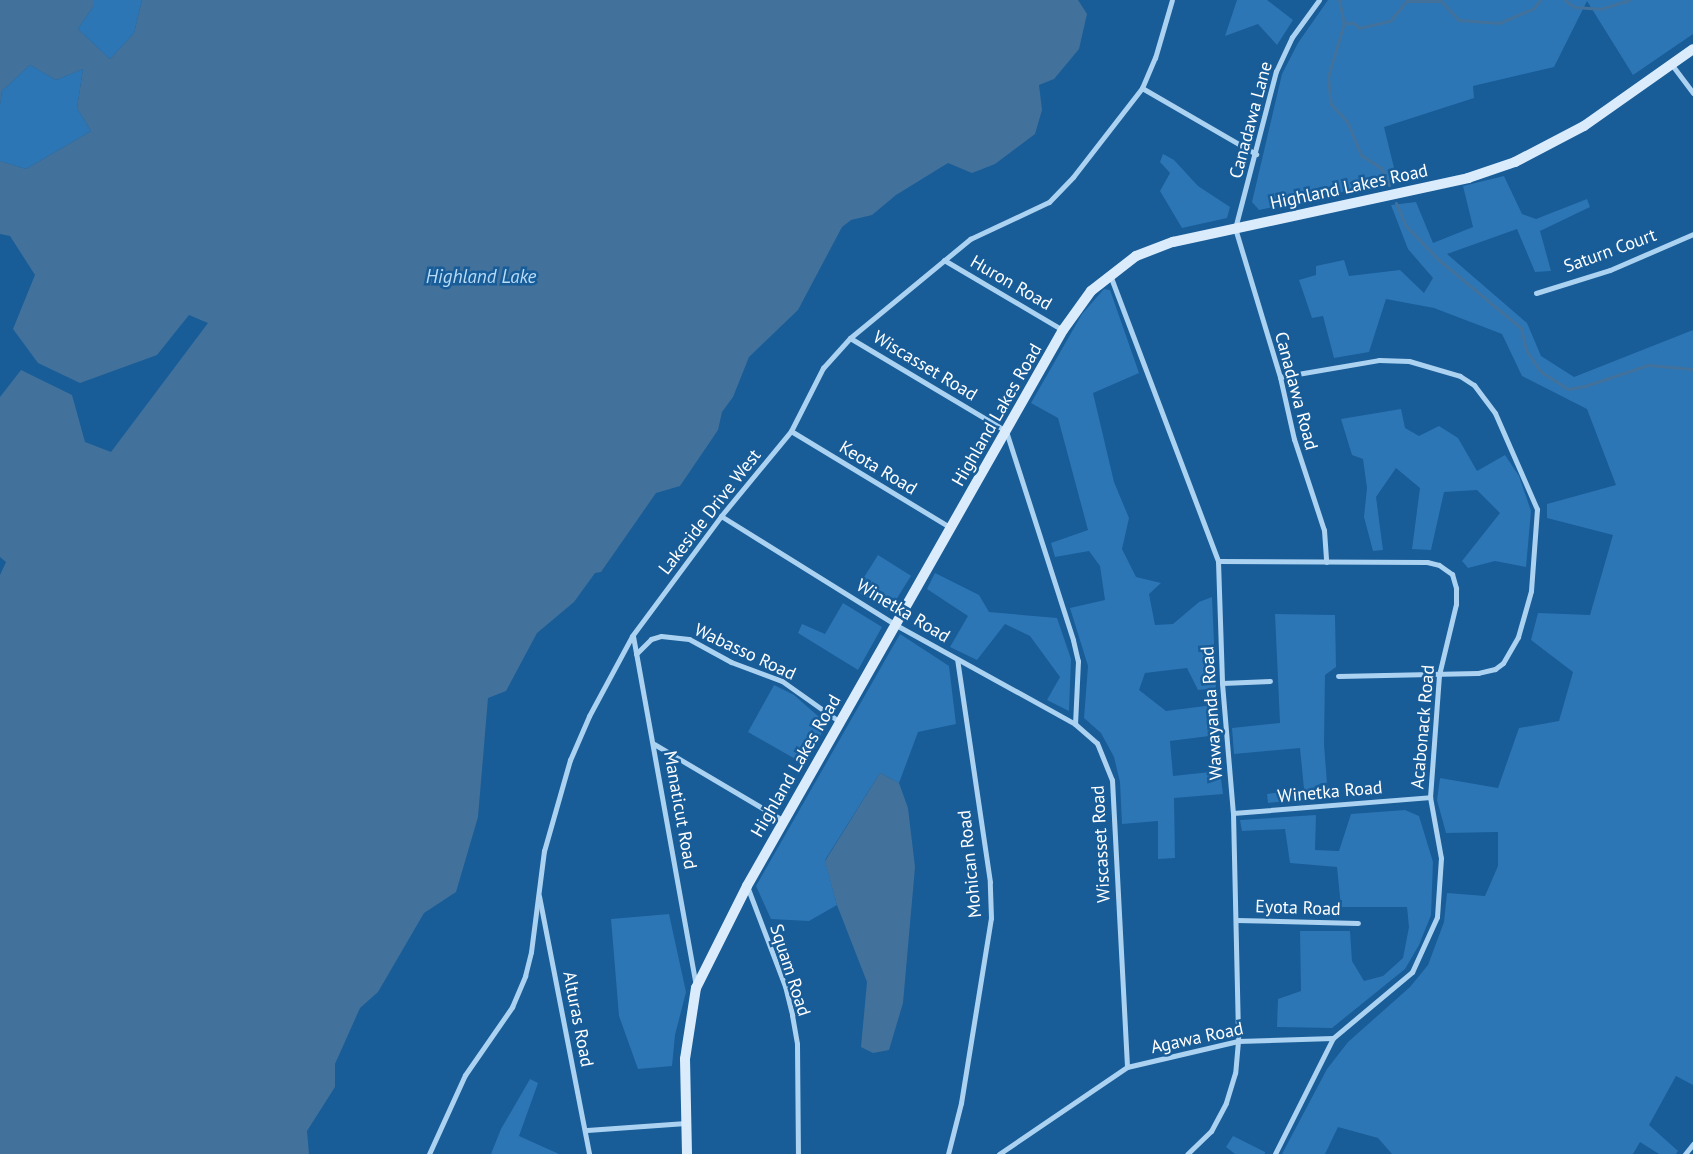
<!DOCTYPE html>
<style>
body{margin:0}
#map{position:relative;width:1693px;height:1154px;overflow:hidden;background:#185c98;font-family:"PT Sans",sans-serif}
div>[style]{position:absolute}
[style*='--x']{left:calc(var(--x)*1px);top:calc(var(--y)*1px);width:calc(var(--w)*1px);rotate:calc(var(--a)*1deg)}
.green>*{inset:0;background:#2c76b6;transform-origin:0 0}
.water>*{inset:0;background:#42729c}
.stream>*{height:3px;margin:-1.5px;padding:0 1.5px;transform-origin:1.5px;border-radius:1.5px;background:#42729c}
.street>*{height:5px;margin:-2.5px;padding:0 2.5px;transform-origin:2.5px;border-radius:2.5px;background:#acd2f1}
.secondary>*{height:10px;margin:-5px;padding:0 5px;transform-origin:5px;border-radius:5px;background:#daecfc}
span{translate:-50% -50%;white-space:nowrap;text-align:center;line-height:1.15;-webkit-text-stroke:5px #185c98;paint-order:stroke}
.street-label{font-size:18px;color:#fff}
.water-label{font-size:19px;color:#b8dbf8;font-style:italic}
</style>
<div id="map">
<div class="green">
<div style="clip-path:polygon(93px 0,142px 0,134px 33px,110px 59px,78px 29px,93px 7px)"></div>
<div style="clip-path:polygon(1237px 0,1267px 0,1293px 20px,1277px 45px,1258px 24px,1225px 36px)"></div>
<div style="clip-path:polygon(1328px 0,1693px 0,1693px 34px,1633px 75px,1587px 1px,1554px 67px,1473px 86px,1474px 98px,1384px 127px,1397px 180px,1259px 210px,1252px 202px,1282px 74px,1298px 43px)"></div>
<div style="clip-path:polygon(30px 65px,56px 80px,83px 69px,77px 108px,91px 131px,26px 169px,0 161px,0 105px,2px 91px)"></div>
<div style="clip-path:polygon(1163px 154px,1174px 160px,1198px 186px,1230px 207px,1227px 218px,1182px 228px,1160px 191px,1170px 173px,1160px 162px)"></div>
<div style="clip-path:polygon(1504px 176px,1522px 214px,1536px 219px,1587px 199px,1590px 207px,1540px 231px,1551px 271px,1535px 272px,1517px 229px,1447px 254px,1527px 323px,1541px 356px,1574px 377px,1693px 330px,1693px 1085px,1676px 1076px,1649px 1125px,1678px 1151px,1676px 1154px,1659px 1154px,1640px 1142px,1633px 1154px,1392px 1154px,1378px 1138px,1338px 1127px,1325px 1154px,1282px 1154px,1327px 1069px,1348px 1042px,1410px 987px,1428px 965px,1444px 922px,1447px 893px,1485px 896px,1498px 866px,1498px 832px,1446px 833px,1437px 800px,1440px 778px,1498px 788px,1519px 728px,1559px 721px,1573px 672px,1531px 640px,1538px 613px,1590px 615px,1613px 535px,1547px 518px,1547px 504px,1616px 485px,1587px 409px,1522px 376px,1502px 334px,1434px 308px,1386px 299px,1369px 352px,1334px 358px,1323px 316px,1312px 318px,1299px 280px,1316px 275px,1316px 266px,1344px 260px,1349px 276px,1400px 270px,1424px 293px,1433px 278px,1408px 249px,1391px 205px,1416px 202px,1433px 243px,1473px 227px,1463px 186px)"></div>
<div style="clip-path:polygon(1104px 289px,1110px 290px,1139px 373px,1093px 393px,1114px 482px,1129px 518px,1122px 549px,1136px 577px,1161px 583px,1149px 594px,1155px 625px,1173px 624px,1199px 602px,1212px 597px,1216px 688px,1198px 690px,1187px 668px,1145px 673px,1139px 690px,1166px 711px,1213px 705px,1217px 735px,1170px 741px,1173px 776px,1220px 771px,1223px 794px,1174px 798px,1175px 858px,1158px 859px,1158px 821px,1122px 824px,1120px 782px,1114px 757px,1101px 733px,1084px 718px,1088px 666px,1070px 608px,1105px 600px,1100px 566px,1089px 551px,1055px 557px,1051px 543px,1088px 530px,1058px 418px,1031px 403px,1082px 314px)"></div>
<div style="clip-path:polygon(1401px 409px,1405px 428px,1419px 436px,1439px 426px,1458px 438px,1477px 471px,1505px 455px,1519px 476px,1531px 511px,1526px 567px,1495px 561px,1468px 568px,1462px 561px,1500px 513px,1477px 490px,1444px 492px,1431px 550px,1412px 549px,1420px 488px,1396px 468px,1376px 497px,1383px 550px,1373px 551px,1364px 517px,1367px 488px,1363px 459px,1352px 455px,1341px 419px)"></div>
<div style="left:878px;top:555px;width:39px;height:42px;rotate:32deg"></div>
<div style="clip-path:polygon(935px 573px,979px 595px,989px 612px,1057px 618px,1071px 659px,1069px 711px,1047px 700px,1060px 677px,1030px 636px,1005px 624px,977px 660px,950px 647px,968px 616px,927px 589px)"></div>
<div style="clip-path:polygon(843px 603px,882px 627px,858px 670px,798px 633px,802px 624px,825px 634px)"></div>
<div style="clip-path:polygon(1275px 614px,1335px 615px,1336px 667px,1325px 675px,1324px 744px,1328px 797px,1268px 803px,1267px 794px,1304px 789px,1300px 748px,1234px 754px,1232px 728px,1280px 723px)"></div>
<div style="clip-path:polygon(900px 634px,949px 666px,956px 724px,918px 732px,899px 783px,880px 773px,825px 860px,837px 905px,809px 921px,771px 919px,756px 886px)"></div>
<div style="clip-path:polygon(774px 685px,794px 695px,827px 724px,804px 764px,748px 732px)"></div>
<div style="clip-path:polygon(1405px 810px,1419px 816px,1433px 862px,1431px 915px,1419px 945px,1405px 969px,1332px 1028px,1277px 1027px,1278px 999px,1301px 991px,1300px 931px,1350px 931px,1352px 961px,1364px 981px,1383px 976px,1403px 958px,1409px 927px,1407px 907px,1341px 907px,1337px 867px,1290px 863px,1285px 829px,1242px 831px,1240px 820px,1316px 815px,1315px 850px,1339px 851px,1351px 814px)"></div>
<div style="clip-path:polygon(669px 914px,686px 992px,675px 1035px,672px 1066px,638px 1069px,619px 1016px,611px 919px)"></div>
<div style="clip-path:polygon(530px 1079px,538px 1083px,519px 1136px,559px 1154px,491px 1154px,501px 1129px)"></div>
<div style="clip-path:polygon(1233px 1136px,1265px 1152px,1265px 1154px,1235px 1154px,1226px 1147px)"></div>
</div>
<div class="water">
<div style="clip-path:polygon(0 0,93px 0,93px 7px,78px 29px,110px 59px,134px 33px,142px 0,1078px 0,1087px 14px,1079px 49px,1054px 79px,1039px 85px,1042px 110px,1035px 134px,995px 164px,972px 173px,948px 163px,896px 195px,872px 215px,851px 220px,842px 227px,798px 310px,749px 357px,733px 397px,722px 412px,718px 430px,680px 486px,656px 493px,601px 572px,595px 573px,574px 602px,537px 633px,506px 691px,488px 698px,478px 817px,456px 892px,424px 913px,378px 992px,360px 1008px,335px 1064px,335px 1087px,307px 1131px,309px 1154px,0 1154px,0 575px,6px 562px,0 557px,0 397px,21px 370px,72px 395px,85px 442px,111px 452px,208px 323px,189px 315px,157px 355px,80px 383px,38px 363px,13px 329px,35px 275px,10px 236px,0 234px,0 161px,26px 169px,91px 131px,77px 108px,83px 69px,56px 80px,30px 65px,2px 91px,0 105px)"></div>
<div style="clip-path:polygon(880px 773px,899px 783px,908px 808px,915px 867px,903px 1003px,889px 1050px,873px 1053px,861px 1047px,867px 982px,837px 905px,825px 861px)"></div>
</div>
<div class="stream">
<div style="--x:1339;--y:0;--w:24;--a:78"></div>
<div style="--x:1344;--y:23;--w:56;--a:106.5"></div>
<div style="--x:1328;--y:77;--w:27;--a:84"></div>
<div style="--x:1331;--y:104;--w:25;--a:48"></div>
<div style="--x:1348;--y:123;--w:35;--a:68"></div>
<div style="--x:1361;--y:155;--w:24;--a:33"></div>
<div style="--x:1381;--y:168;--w:19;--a:65"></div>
<div style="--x:1565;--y:0;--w:11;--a:38"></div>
<div style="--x:1574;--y:7;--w:26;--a:4"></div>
<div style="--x:1600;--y:9;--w:30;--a:-17"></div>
<div style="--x:1344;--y:23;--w:10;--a:0"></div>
<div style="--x:1354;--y:23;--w:7;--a:45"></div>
<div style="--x:1359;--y:28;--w:32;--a:-13"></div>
<div style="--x:1390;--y:21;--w:26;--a:-51"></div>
<div style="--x:1406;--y:1;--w:35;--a:0"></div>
<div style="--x:1441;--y:1;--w:26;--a:47"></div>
<div style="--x:1459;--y:20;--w:40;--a:4.3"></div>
<div style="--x:1499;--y:23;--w:38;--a:-23"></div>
<div style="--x:1534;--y:8;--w:10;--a:-53"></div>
<div style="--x:1396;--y:203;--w:25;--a:67"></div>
<div style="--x:1406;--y:226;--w:47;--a:45.9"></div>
<div style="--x:1439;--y:260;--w:107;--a:39.7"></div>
<div style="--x:1521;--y:328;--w:23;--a:77"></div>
<div style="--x:1526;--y:350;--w:25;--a:56"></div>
<div style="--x:1540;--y:371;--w:33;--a:33"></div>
<div style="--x:1568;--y:389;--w:17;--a:-10"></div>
<div style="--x:1585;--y:386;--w:66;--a:-18.4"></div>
<div style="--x:1648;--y:365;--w:45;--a:5.1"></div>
</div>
<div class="street">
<div style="--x:1319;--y:0;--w:46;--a:126.1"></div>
<div style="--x:1292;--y:37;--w:38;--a:115"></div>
<div style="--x:1276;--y:71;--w:162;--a:104.6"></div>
<div style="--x:1235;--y:228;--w:156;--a:73.2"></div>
<div style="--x:1280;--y:377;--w:64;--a:77.3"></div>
<div style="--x:1294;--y:439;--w:96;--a:71.8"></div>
<div style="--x:1324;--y:530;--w:32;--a:86"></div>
<div style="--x:1672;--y:65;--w:35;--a:53"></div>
<div style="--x:1142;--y:88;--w:132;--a:30.1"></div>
<div style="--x:944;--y:260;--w:138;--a:30.5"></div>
<div style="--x:1110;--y:275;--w:306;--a:69.3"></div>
<div style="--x:1218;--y:561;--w:122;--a:88.1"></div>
<div style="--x:1222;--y:683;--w:130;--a:85.2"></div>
<div style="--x:1233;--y:813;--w:228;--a:88.7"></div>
<div style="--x:1238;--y:1041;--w:32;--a:95"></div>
<div style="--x:1235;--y:1073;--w:31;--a:107"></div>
<div style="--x:1226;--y:1103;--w:32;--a:118"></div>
<div style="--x:1211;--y:1131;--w:33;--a:136"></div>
<div style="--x:1536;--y:293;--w:77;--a:-17.3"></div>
<div style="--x:1610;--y:270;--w:90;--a:-23.4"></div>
<div style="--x:850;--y:338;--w:182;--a:30.8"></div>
<div style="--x:1006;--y:431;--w:219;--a:72.2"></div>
<div style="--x:1073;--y:640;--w:22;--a:77"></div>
<div style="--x:1078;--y:661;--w:63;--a:92.7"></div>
<div style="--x:1075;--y:724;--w:29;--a:41"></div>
<div style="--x:1097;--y:743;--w:40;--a:68"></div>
<div style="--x:1112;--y:780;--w:287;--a:87"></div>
<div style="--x:1280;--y:377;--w:100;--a:-9.7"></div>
<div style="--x:1379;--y:360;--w:30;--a:2"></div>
<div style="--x:1409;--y:361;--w:53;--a:16.4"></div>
<div style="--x:1460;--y:376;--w:17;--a:33"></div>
<div style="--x:1474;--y:385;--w:35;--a:53"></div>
<div style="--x:1495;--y:413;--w:105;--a:66.4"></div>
<div style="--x:1537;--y:509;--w:82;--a:94.2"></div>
<div style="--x:1531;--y:591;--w:48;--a:105.8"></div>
<div style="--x:1518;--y:637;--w:30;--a:120"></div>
<div style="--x:1503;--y:663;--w:10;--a:143"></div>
<div style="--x:1495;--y:669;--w:17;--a:167"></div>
<div style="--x:1478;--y:673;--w:140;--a:178.8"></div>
<div style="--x:791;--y:431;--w:187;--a:31.2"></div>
<div style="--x:721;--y:516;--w:206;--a:31.9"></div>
<div style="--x:896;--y:625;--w:205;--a:28.9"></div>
<div style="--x:1218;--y:561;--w:209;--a:0.3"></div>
<div style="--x:1427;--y:562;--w:12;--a:14"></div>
<div style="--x:1439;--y:565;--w:16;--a:35"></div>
<div style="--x:1452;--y:574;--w:15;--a:74"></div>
<div style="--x:1456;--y:588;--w:16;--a:90"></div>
<div style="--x:1456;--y:604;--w:73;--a:103.5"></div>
<div style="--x:1439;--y:675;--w:122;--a:94.2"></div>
<div style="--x:1430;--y:797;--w:62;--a:79.8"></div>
<div style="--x:1441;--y:858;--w:59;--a:93.9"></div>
<div style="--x:1437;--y:917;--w:60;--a:114.4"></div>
<div style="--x:1412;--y:972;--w:103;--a:140.1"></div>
<div style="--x:1333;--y:1038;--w:130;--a:116.6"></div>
<div style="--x:633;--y:636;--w:355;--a:79.8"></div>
<div style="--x:636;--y:654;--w:21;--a:-45"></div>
<div style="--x:651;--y:639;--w:10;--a:-17"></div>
<div style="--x:661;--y:636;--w:28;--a:6"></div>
<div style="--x:689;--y:639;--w:48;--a:28.7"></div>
<div style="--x:731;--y:662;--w:54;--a:20.4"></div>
<div style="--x:782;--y:681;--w:71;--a:35.3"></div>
<div style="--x:1222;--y:683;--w:48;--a:-2.4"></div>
<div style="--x:654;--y:744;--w:151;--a:30.6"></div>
<div style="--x:1233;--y:813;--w:198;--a:-4.6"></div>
<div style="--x:747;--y:886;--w:107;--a:69.2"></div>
<div style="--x:785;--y:986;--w:30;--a:76"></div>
<div style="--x:792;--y:1015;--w:29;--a:80"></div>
<div style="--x:797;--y:1044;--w:110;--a:89.5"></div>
<div style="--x:539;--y:896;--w:263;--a:79"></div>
<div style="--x:1236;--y:920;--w:122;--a:1.4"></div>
<div style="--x:587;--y:1130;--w:99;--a:-4"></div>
<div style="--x:429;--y:1154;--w:87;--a:-65.5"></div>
<div style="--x:465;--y:1075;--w:83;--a:-55.3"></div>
<div style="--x:512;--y:1007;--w:34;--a:-67"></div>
<div style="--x:525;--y:976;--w:25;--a:-76"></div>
<div style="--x:531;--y:952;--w:102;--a:-82.7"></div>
<div style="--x:544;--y:851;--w:95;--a:-74.1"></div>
<div style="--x:570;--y:760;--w:48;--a:-66.6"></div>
<div style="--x:589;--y:716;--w:91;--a:-61.7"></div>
<div style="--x:632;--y:636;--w:149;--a:-53.4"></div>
<div style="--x:721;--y:516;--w:110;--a:-50.5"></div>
<div style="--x:791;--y:431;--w:71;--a:-63.1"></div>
<div style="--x:823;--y:368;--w:40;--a:-48"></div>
<div style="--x:850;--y:338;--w:156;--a:-39.5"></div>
<div style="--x:970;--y:239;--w:87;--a:-25.1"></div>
<div style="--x:1049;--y:202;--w:35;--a:-46"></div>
<div style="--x:1073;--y:177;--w:113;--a:-52.2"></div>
<div style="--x:1142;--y:88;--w:33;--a:-67"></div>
<div style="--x:1155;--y:58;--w:60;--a:-73.7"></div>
<div style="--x:948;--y:1154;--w:53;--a:-75.7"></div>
<div style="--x:961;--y:1103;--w:187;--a:-80.8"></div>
<div style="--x:991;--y:918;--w:36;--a:-92"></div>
<div style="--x:990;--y:882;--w:225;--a:-98.4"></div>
<div style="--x:999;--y:1154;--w:155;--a:-34.2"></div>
<div style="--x:1127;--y:1067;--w:114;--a:-13.2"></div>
<div style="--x:1238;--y:1041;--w:95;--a:-1.8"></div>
<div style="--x:1685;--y:1154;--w:13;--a:-51"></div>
</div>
<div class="secondary">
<div style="--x:687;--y:1154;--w:95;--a:-91.2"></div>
<div style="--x:685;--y:1059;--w:72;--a:-81.2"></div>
<div style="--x:696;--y:988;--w:114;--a:-63.4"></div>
<div style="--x:747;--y:886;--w:640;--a:-60.39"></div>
<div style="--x:1063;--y:330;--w:48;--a:-54.3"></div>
<div style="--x:1091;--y:291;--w:57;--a:-37.9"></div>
<div style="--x:1136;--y:256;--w:40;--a:-21"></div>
<div style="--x:1173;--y:242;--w:302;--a:-12.2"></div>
<div style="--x:1468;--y:178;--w:50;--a:-18.8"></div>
<div style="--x:1515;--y:162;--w:78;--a:-27.6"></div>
<div style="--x:1584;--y:126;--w:133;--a:-35.2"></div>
</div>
<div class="street-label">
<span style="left:1251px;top:120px;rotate:-75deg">Canadawa Lane</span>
<span style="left:1349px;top:187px;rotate:-12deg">Highland Lakes Road</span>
<span style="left:1610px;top:251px;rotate:-20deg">Saturn Court</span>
<span style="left:1011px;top:283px;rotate:30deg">Huron Road</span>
<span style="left:925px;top:366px;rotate:31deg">Wiscasset Road</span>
<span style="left:1296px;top:391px;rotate:75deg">Canadawa Road</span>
<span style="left:997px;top:415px;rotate:-60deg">Highland Lakes Road</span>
<span style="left:878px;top:468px;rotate:31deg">Keota Road</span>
<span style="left:710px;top:512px;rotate:-52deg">Lakeside Drive West</span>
<span style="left:903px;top:611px;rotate:31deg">Winetka Road</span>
<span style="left:745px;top:652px;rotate:25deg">Wabasso Road</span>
<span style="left:1212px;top:713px;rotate:-94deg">Wawayanda Road</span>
<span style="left:1423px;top:727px;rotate:-85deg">Acabonack Road</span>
<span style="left:796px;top:766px;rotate:-60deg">Highland Lakes Road</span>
<span style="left:1330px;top:792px;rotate:-5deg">Winetka Road</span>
<span style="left:680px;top:810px;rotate:80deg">Manaticut Road</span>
<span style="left:1101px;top:844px;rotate:-93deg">Wiscasset Road</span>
<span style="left:970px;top:864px;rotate:-96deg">Mohican Road</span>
<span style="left:1298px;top:908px;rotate:2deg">Eyota Road</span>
<span style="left:790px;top:970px;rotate:72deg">Squam Road</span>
<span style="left:578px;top:1019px;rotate:79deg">Alturas Road</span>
<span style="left:1197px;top:1038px;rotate:-12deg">Agawa Road</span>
</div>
<div class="water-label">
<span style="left:481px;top:277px">Highland Lake</span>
</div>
</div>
